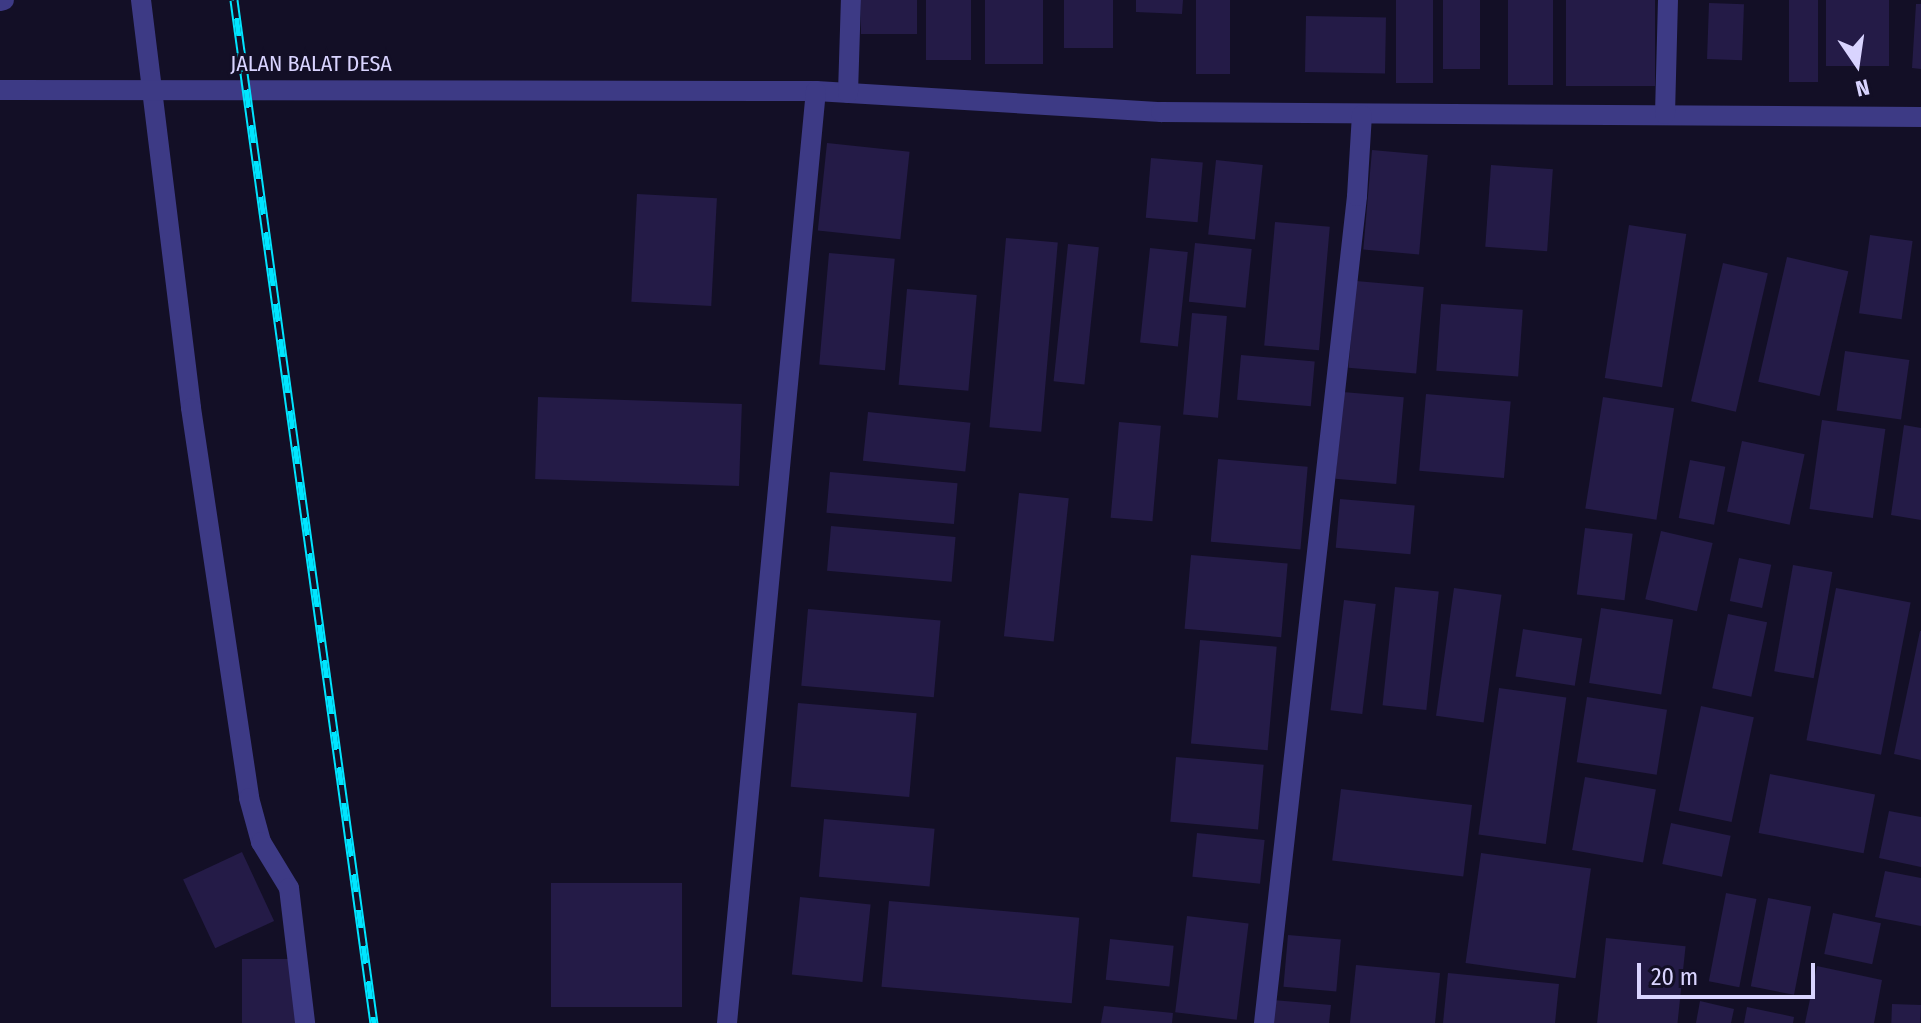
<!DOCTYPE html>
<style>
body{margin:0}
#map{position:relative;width:1921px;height:1023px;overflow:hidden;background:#130f26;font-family:"Fira Sans Condensed",sans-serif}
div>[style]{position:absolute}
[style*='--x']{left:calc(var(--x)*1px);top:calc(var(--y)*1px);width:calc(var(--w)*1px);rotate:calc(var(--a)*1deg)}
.building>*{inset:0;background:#241b47;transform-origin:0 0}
.minor>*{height:20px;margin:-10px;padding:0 10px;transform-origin:10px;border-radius:10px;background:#3d3a85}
.rail>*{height:9px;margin-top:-4.5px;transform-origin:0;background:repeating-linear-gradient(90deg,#130f26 0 18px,#00e5ff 0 36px);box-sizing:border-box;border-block:2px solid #00e5ff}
span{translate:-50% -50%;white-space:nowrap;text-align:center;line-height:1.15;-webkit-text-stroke:6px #130f26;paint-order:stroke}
.street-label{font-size:22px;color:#d9d4ff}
.north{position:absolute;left:1817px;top:24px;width:80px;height:80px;-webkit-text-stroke:6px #130f26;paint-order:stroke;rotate:167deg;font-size:22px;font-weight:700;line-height:32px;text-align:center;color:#d9d4ff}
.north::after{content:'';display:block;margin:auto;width:28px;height:36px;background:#d9d4ff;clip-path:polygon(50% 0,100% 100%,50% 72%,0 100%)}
.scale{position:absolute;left:1637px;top:963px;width:178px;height:36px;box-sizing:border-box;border:4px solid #d9d4ff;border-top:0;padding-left:10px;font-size:24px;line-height:28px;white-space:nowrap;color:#d9d4ff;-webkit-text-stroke:6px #130f26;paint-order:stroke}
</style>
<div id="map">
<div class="building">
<div style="left:861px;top:0;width:56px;height:34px"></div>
<div style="left:926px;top:0;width:45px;height:60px"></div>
<div style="left:985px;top:0;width:58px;height:64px"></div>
<div style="left:1064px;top:0;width:49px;height:48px"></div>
<div style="clip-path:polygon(1136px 0,1183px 0,1182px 14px,1136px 12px)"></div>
<div style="left:1196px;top:0;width:34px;height:74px"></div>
<div style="left:1396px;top:0;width:37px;height:83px"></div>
<div style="left:1443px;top:0;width:37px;height:69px"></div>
<div style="left:1508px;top:0;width:45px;height:85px"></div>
<div style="left:1566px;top:0;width:89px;height:86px"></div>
<div style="left:1789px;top:0;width:29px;height:82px"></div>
<div style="left:1826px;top:0;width:63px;height:66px"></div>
<div style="left:1709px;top:3px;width:35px;height:56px;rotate:2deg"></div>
<div style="clip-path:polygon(1916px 4px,1921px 4px,1921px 69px,1912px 68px)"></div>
<div style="left:1306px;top:16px;width:80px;height:56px;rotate:1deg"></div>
<div style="left:827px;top:143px;width:83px;height:88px;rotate:6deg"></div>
<div style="left:1372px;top:150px;width:56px;height:100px;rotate:5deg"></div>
<div style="left:1151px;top:158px;width:52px;height:60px;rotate:5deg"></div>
<div style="left:1216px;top:160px;width:47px;height:75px;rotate:6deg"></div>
<div style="left:1491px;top:165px;width:62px;height:82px;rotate:4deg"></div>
<div style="left:637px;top:194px;width:80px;height:108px;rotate:3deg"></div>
<div style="left:1275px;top:222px;width:55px;height:124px;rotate:5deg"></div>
<div style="left:1629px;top:225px;width:58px;height:155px;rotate:9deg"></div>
<div style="left:1870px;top:235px;width:43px;height:79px;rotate:8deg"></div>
<div style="left:1006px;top:238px;width:52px;height:190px;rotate:5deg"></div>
<div style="left:1195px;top:243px;width:57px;height:59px;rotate:6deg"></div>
<div style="left:1068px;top:244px;width:31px;height:138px;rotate:6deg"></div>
<div style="left:1150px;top:248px;width:38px;height:95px;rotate:6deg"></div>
<div style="left:829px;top:253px;width:66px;height:112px;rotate:5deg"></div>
<div style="left:1787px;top:257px;width:63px;height:128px;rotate:13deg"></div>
<div style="left:1723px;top:263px;width:46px;height:142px;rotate:13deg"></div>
<div style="left:1356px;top:281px;width:68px;height:87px;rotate:5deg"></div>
<div style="left:907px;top:289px;width:70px;height:96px;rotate:5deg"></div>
<div style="left:1441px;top:304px;width:82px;height:67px;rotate:4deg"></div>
<div style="left:1192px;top:313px;width:35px;height:102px;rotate:5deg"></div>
<div style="left:1845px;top:351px;width:65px;height:60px;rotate:8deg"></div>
<div style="left:1241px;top:355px;width:74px;height:45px;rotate:5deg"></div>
<div style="left:1343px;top:392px;width:61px;height:87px;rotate:5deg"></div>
<div style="left:1426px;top:394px;width:85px;height:77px;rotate:5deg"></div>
<div style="left:538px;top:397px;width:204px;height:82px;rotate:2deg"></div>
<div style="left:1603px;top:397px;width:72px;height:113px;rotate:9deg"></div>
<div style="left:868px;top:412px;width:103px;height:49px;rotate:6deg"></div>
<div style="left:1822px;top:420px;width:64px;height:90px;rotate:8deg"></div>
<div style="left:1119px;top:422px;width:42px;height:96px;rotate:5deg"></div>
<div style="clip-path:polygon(1904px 425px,1921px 428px,1921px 520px,1891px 515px)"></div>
<div style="left:1742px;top:441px;width:64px;height:72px;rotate:12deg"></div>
<div style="left:1218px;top:459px;width:90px;height:83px;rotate:5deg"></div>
<div style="left:1690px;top:460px;width:36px;height:59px;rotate:11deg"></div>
<div style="left:830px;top:472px;width:128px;height:41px;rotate:5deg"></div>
<div style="left:1019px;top:493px;width:50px;height:144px;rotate:6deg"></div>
<div style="left:1340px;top:499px;width:75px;height:49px;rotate:5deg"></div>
<div style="left:831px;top:526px;width:125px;height:45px;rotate:5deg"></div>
<div style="left:1585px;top:528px;width:48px;height:67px;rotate:7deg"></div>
<div style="left:1661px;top:531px;width:53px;height:70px;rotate:13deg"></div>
<div style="left:1191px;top:555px;width:97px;height:74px;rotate:5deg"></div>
<div style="left:1739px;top:558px;width:33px;height:44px;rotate:12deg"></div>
<div style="left:1793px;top:565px;width:40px;height:108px;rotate:10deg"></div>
<div style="left:1395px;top:587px;width:44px;height:119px;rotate:6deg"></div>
<div style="left:1454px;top:588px;width:48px;height:129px;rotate:8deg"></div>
<div style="left:1836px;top:588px;width:76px;height:155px;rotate:11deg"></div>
<div style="left:1344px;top:600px;width:32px;height:111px;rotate:7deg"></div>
<div style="left:1601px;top:608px;width:73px;height:76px;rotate:9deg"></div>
<div style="left:808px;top:609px;width:133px;height:77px;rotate:5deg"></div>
<div style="left:1728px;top:614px;width:40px;height:76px;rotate:12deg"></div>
<div style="left:1523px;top:629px;width:60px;height:48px;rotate:9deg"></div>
<div style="clip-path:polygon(1920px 631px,1921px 631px,1921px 760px,1894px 754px)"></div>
<div style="left:1200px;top:640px;width:77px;height:104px;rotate:5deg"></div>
<div style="left:1499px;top:688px;width:68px;height:148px;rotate:8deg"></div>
<div style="left:1587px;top:697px;width:81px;height:66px;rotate:9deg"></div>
<div style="left:798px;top:703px;width:119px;height:84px;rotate:5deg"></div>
<div style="left:1701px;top:706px;width:54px;height:107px;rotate:12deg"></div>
<div style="left:1176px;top:757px;width:88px;height:65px;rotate:5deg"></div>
<div style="left:1770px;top:774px;width:107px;height:60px;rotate:11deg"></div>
<div style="left:1585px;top:777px;width:72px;height:74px;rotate:10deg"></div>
<div style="left:1341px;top:789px;width:132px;height:72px;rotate:7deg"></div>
<div style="clip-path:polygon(1889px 811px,1921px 817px,1921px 867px,1879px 858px)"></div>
<div style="left:824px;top:819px;width:111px;height:58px;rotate:5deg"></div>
<div style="left:1671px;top:823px;width:61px;height:42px;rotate:12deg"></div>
<div style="left:1197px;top:833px;width:68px;height:44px;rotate:6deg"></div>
<div style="left:242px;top:852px;width:76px;height:65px;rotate:65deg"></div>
<div style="left:1481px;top:853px;width:111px;height:111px;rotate:8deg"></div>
<div style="clip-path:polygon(1885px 871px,1921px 878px,1921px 926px,1875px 917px)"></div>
<div style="left:551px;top:883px;width:131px;height:124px"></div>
<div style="left:1726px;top:893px;width:31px;height:90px;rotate:11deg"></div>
<div style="left:800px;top:897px;width:71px;height:78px;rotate:6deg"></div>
<div style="left:1768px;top:898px;width:44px;height:90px;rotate:11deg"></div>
<div style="left:889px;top:901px;width:191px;height:86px;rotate:5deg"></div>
<div style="left:1833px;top:913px;width:49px;height:42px;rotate:12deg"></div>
<div style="left:1187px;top:916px;width:62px;height:97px;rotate:7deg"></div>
<div style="left:1288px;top:935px;width:53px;height:52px;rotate:5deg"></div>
<div style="left:1606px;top:938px;width:80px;height:86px;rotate:6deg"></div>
<div style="left:1110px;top:939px;width:64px;height:41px;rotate:6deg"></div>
<div style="left:242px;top:959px;width:54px;height:64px"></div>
<div style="clip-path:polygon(1356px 965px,1440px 973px,1435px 1023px,1350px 1023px)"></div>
<div style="clip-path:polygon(1817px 966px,1882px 980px,1874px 1023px,1805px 1023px)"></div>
<div style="clip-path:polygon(1448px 973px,1559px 984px,1555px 1023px,1443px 1023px)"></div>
<div style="clip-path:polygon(1273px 1000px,1331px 1005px,1329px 1023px,1271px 1023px)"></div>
<div style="clip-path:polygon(1700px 1001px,1734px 1009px,1731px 1023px,1696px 1023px)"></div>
<div style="left:1892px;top:1004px;width:29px;height:19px;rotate:2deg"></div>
<div style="clip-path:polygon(1104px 1006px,1173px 1013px,1172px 1023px,1101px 1023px)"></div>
<div style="clip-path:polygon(1747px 1007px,1794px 1017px,1793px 1023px,1744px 1023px)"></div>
</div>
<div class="minor">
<div style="--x:141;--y:0;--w:411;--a:83"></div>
<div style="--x:191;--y:408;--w:394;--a:81.5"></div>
<div style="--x:249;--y:798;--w:46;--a:74.7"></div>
<div style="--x:261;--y:842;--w:54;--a:58.7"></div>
<div style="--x:289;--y:888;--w:136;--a:83.2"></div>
<div style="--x:0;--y:1;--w:4;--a:-14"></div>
<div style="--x:0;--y:90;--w:816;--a:0.07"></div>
<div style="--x:816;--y:91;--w:346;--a:3.5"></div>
<div style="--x:1161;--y:112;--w:760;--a:0.38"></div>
<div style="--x:848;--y:93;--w:93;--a:-88.2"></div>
<div style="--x:1665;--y:114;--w:114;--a:-88.5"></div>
<div style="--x:727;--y:1023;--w:936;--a:-84.55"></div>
<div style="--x:1264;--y:1023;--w:832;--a:-83.58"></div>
<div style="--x:1357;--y:196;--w:81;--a:-86.5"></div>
</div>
<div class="rail">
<div style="--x:234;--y:0;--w:1033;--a:82.21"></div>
</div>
<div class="street-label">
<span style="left:311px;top:64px">JALAN BALAT DESA</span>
</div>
<div class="north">N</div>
<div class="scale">20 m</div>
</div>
